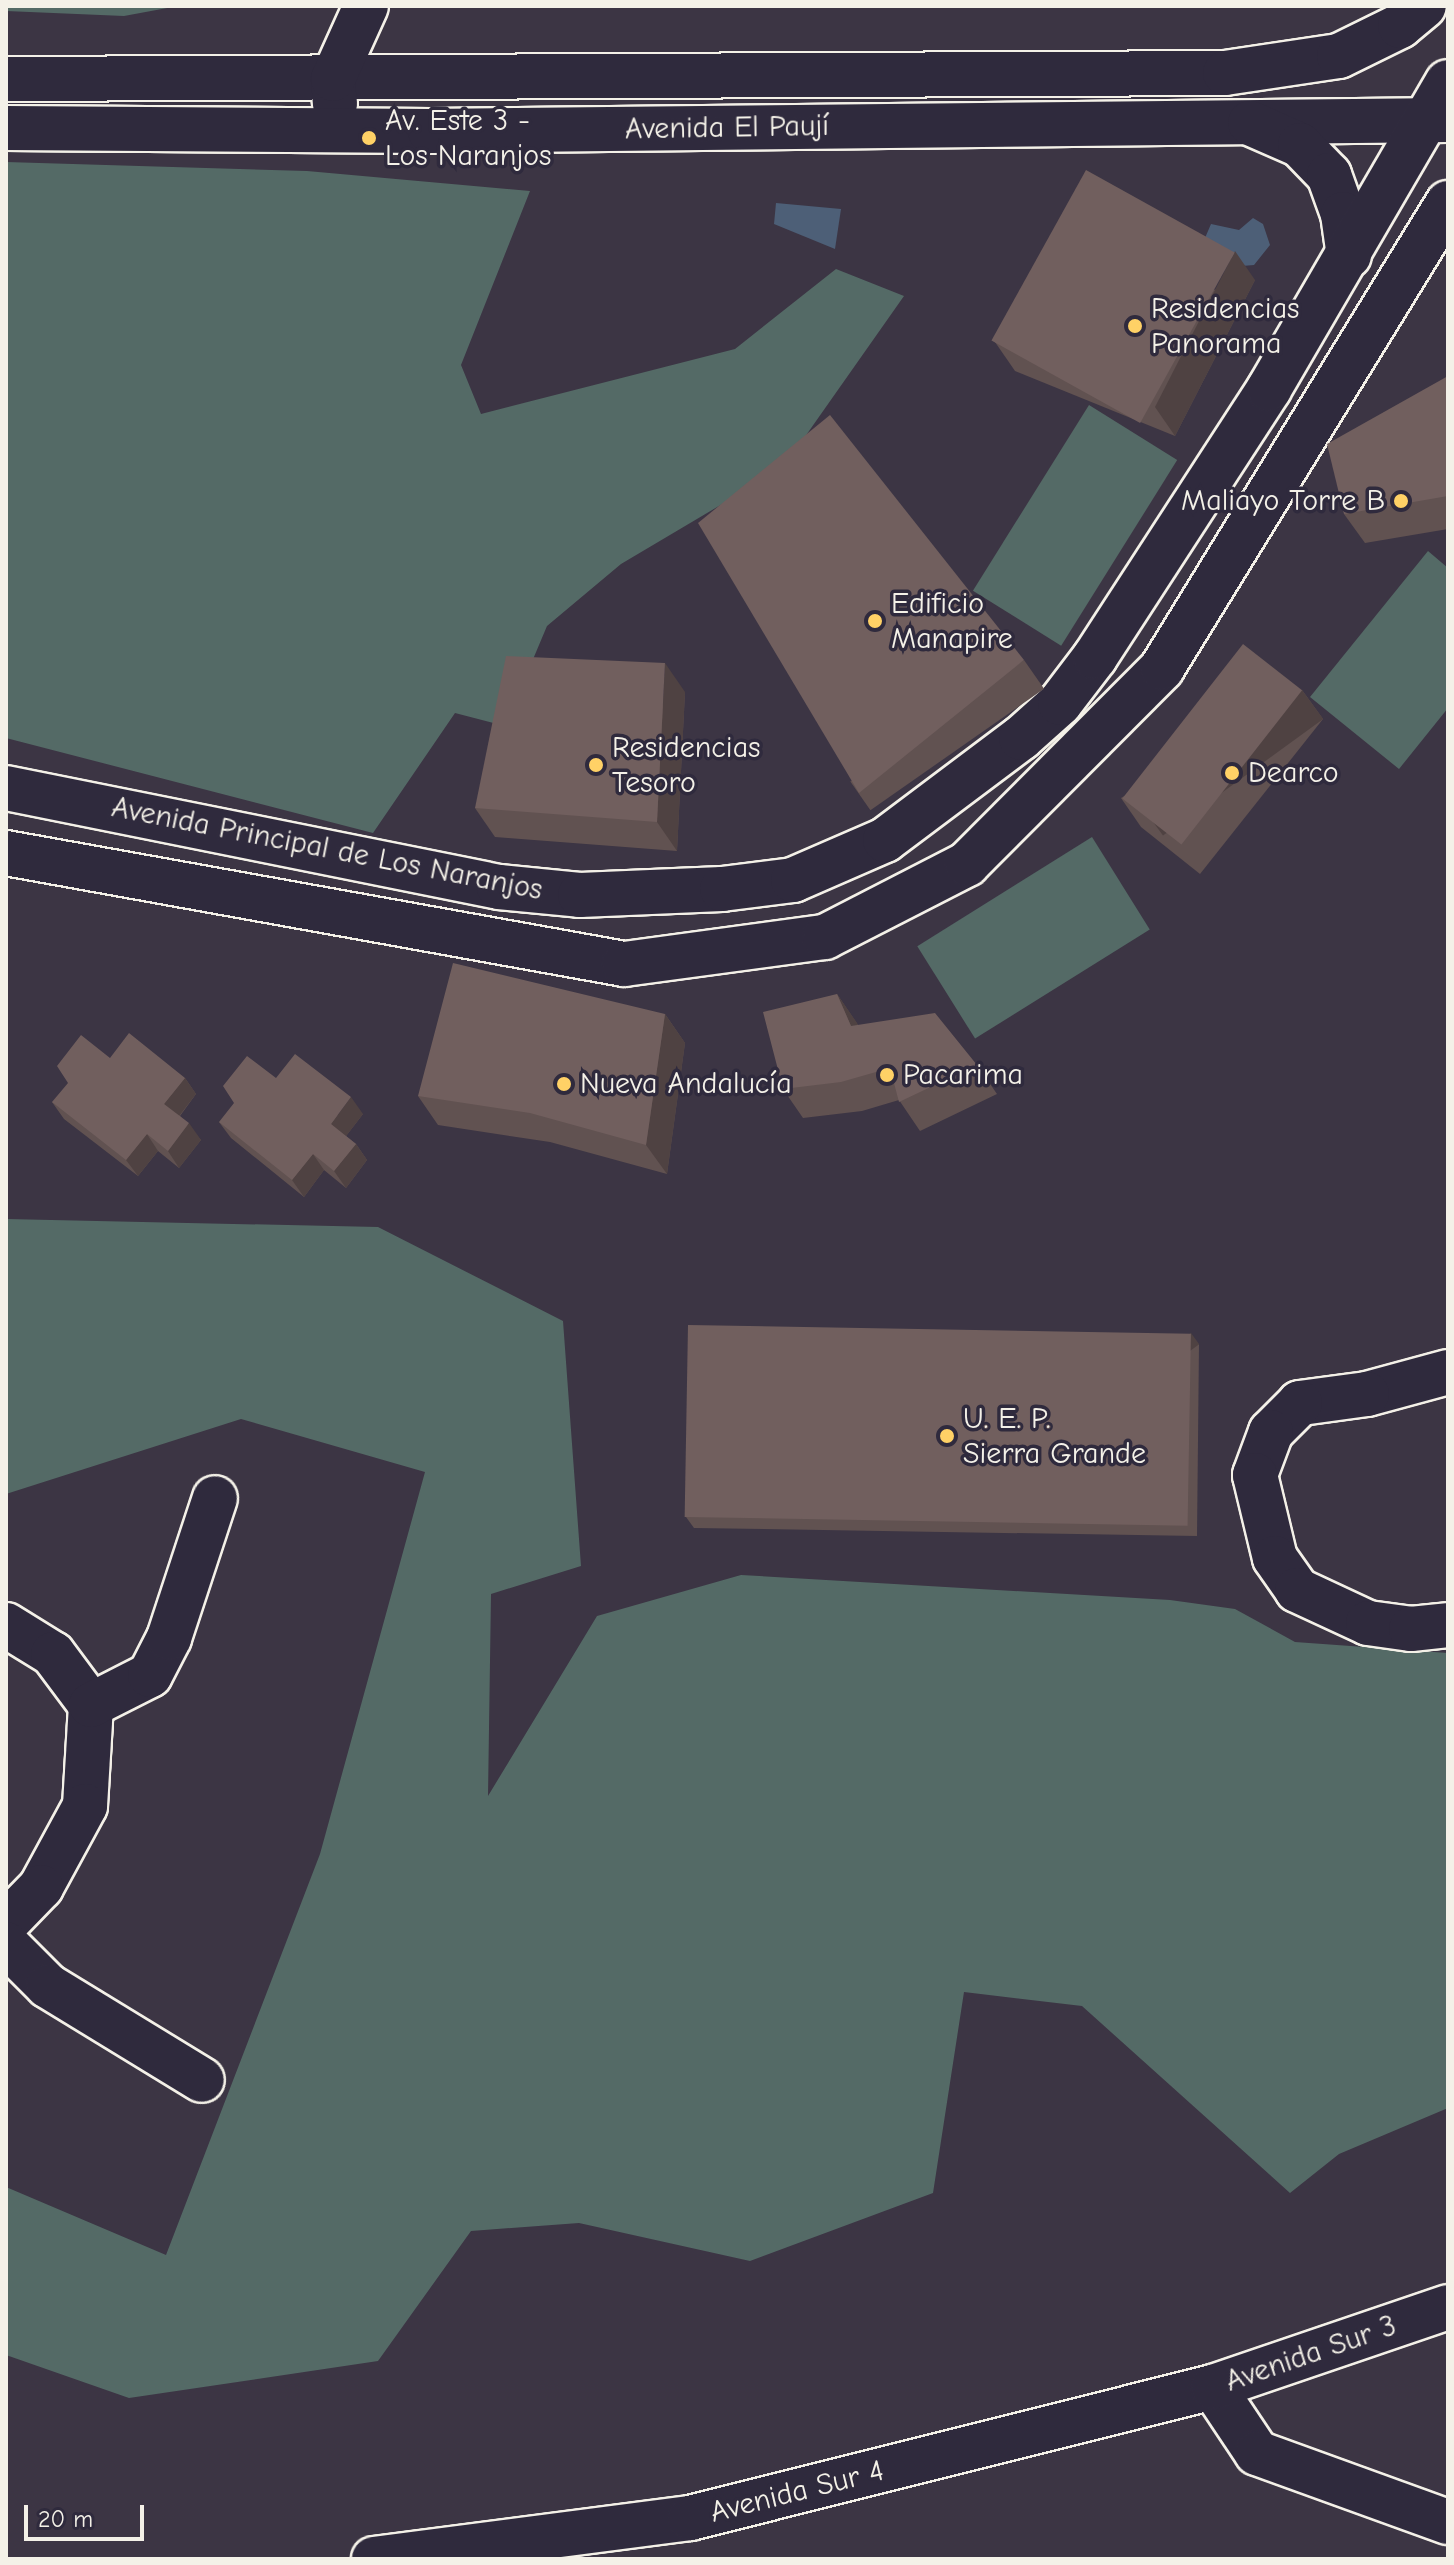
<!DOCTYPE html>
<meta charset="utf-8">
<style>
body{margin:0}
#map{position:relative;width:1454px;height:2565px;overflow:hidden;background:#3c3544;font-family:"Comic Neue",sans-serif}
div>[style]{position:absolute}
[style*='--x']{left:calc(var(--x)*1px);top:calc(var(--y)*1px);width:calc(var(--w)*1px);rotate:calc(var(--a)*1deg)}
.green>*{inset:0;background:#546a66;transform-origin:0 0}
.water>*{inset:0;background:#4d5f77}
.roads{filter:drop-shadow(2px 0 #f4f1e8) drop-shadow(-2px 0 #f4f1e8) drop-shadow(0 2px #f4f1e8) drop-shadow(0 -2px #f4f1e8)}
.minor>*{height:44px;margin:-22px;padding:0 22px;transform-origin:22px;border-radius:22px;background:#2f2a3d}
.major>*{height:44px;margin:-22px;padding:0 22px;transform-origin:22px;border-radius:22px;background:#2f2a3d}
.wall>*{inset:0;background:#615251;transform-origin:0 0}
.shaded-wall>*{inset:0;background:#4f4242;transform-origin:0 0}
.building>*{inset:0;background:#715f5e;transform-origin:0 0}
.dots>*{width:22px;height:22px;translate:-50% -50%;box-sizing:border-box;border:4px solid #2f2a3d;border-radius:50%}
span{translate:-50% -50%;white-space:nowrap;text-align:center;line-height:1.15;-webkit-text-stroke:7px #2f2a3d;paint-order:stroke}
.poi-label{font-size:30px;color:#f4f1e8}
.left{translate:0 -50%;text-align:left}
.right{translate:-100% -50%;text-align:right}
.street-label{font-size:30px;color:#f4f1e8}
.frame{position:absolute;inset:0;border:8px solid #f4f1e8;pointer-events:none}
.scale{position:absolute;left:24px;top:2505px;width:120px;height:36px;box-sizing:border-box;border:4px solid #f4f1e8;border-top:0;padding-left:10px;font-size:24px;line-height:28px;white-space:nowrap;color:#f4f1e8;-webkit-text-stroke:6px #2f2a3d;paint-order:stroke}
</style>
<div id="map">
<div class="green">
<div style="clip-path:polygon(6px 6px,178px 6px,124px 16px,6px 11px)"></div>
<div style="clip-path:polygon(6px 162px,307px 171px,530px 191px,461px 365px,481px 414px,735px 349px,836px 269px,904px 296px,783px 468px,621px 564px,547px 626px,505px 726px,455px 713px,373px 833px,6px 738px)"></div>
<div style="left:1089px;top:405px;width:104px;height:219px;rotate:32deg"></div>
<div style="clip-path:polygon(1428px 551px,1448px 568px,1448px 708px,1399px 769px,1310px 697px)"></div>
<div style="left:1092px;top:837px;width:109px;height:206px;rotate:58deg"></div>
<div style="clip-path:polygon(6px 1219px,378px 1227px,563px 1321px,581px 1566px,491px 1594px,488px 1796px,597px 1616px,741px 1575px,1170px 1600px,1235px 1609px,1295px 1642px,1448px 1653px,1448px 2108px,1339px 2154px,1290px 2193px,1082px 2006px,964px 1992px,933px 2193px,750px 2261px,579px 2223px,471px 2231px,378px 2361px,129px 2398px,6px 2355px,6px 2187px,166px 2255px,320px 1854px,425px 1472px,241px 1419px,6px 1494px)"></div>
</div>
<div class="water">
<div style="clip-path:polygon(776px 203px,841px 209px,835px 249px,774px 224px)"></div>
<div style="clip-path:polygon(1253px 218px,1263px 224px,1270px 245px,1254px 265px,1242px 266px,1205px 238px,1211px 224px,1239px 230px)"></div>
</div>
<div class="roads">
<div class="minor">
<div style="--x:6;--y:79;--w:1219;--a:-0.28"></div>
<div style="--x:1225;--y:73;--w:115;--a:-8.5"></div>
<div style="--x:1339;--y:56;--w:68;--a:-26.2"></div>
<div style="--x:1400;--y:26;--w:31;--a:-40"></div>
<div style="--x:335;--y:104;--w:25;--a:-95"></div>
<div style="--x:333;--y:79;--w:80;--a:-65.7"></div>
<div style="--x:6;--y:128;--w:424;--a:0.4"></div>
<div style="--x:430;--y:131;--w:1018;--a:-0.62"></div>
<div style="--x:1448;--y:1372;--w:84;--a:164.8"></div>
<div style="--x:1367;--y:1394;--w:68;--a:172.3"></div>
<div style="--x:1300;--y:1403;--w:41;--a:135"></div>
<div style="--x:1271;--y:1432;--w:46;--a:110.4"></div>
<div style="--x:1255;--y:1475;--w:85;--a:76.5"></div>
<div style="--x:1275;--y:1558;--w:39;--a:55"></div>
<div style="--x:1297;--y:1590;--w:78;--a:24.9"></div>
<div style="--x:1368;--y:1623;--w:43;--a:7.9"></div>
<div style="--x:1411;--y:1629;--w:37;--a:-6"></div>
<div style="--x:6;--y:1625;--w:55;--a:31.7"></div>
<div style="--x:53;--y:1654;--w:64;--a:53.3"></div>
<div style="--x:91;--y:1705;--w:101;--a:93.4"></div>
<div style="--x:85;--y:1806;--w:92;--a:118.5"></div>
<div style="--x:41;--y:1887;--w:50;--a:134.2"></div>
<div style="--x:91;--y:1705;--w:66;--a:-27"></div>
<div style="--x:150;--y:1675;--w:42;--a:-62.8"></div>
<div style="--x:169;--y:1638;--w:147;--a:-71.8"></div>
<div style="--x:6;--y:1944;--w:59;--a:45"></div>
<div style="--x:48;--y:1986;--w:180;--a:31.4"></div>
<div style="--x:1213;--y:2387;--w:79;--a:56.3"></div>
<div style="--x:1257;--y:2453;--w:203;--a:19.9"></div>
<div style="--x:374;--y:2559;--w:319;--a:-7.4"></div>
<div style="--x:690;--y:2518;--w:539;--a:-14.06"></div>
<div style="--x:1213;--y:2387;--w:248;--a:-18.8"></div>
</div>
<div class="major">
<div style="--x:1250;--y:123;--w:55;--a:23.7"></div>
<div style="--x:1300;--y:145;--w:42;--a:46"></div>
<div style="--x:1329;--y:175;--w:41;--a:70.3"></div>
<div style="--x:1343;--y:214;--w:42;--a:81.9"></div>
<div style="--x:6;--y:788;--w:503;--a:11.35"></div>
<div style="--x:499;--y:887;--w:81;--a:5.6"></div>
<div style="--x:580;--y:895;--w:142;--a:-2.4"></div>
<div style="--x:722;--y:889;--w:72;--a:-7.2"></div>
<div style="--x:793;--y:880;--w:100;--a:-23.5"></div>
<div style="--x:885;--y:840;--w:170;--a:-36.9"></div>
<div style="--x:1021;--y:738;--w:52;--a:-41.9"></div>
<div style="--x:1060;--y:703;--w:58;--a:-52.7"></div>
<div style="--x:1095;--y:657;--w:320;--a:-57"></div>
<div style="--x:1269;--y:389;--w:355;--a:-59.8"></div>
<div style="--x:6;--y:853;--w:628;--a:10.18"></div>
<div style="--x:624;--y:964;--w:203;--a:-7.7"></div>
<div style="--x:825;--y:937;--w:160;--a:-27.2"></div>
<div style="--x:967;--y:864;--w:276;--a:-45.1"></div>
<div style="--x:1162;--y:668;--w:546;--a:-58.41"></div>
</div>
</div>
<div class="wall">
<div style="clip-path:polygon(1255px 280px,1175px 436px,1015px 371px,995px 342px)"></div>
<div style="clip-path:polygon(1448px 376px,1448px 529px,1365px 543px,1344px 514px)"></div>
<div style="left:1024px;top:660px;width:35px;height:212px;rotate:55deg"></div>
<div style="clip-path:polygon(1302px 690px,1323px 719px,1200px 874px,1141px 827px,1121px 798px)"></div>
<div style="clip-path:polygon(685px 692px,677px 851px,495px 837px,475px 808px)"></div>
<div style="clip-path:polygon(837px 994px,858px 1025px,977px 1065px,997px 1094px,920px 1131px,899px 1100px,862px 1111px,803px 1118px,783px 1089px)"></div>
<div style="clip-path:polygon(665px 1014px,685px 1043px,667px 1174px,550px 1142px,438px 1125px,418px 1096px)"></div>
<div style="clip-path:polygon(185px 1078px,196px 1094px,180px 1116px,201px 1140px,179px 1168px,158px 1151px,138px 1176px,64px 1119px,52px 1102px)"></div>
<div style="clip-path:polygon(363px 1114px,346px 1136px,356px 1144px,367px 1160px,346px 1188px,324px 1170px,304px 1197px,231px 1138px,219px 1122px)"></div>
<div style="clip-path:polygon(1199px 1344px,1197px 1536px,694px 1528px,686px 1517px)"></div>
</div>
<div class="shaded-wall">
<div style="clip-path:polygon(1235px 251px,1255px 280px,1175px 436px,1155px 407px)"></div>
<div style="clip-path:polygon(665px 663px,685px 692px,677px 851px,657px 822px)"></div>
<div style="left:1302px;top:690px;width:36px;height:198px;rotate:54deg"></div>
<div style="clip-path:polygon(837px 994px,857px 1023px,871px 1056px,851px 1026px)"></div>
<div style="clip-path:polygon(665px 1014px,685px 1043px,667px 1174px,646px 1145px)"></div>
<div style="clip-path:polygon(185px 1078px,196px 1094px,176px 1120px,164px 1104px)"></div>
<div style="clip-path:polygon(351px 1097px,363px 1114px,343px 1140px,331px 1124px)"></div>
<div style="clip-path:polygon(189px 1123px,201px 1140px,179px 1168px,168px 1151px)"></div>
<div style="clip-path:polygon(147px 1134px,158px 1151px,138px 1176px,126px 1160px)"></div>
<div style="clip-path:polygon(356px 1144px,367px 1160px,346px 1188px,334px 1171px)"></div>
<div style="clip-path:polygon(313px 1154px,324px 1170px,304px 1197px,292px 1180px)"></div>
<div style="left:1191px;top:1333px;width:14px;height:192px;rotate:54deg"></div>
</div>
<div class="building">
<div style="left:1086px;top:170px;width:170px;height:195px;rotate:29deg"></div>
<div style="clip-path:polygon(1448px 376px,1448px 496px,1344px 514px,1327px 444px)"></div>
<div style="clip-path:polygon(830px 415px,1024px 660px,859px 793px,698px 523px)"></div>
<div style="left:1243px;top:644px;width:75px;height:196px;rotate:38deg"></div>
<div style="clip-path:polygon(506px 656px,665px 663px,657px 822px,475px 808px)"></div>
<div style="clip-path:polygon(453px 963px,665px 1014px,646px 1145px,530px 1113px,418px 1096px)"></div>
<div style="clip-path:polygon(837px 994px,851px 1026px,935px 1013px,977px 1065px,899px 1102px,890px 1068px,841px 1082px,783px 1089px,763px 1012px)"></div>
<div style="clip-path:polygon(129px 1033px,185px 1078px,164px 1104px,189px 1123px,168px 1151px,147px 1134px,126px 1160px,52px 1102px,68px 1083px,57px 1066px,81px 1035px,110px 1058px)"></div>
<div style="clip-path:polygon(295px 1054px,351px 1097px,331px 1124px,356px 1144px,334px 1171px,313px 1154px,292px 1180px,219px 1122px,234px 1103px,223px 1086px,247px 1056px,276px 1078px)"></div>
<div style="left:688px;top:1325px;width:503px;height:192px;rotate:1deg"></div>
</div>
<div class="dots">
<div style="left:369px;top:138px;background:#ffd166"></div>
<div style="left:1135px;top:326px;background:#ffd166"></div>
<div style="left:1401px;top:501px;background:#ffd166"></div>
<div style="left:875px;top:621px;background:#ffd166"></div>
<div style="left:596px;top:765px;background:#ffd166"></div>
<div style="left:1232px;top:773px;background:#ffd166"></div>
<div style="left:887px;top:1075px;background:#ffd166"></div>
<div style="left:564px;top:1084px;background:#ffd166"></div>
<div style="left:947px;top:1436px;background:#ffd166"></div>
</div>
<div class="poi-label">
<span class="left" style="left:385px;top:138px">Av. Este 3 -<br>Los Naranjos</span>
<span class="left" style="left:1151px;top:326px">Residencias<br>Panorama</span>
<span class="right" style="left:1385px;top:501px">Maliayo Torre B</span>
<span class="left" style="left:891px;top:621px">Edificio<br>Manapire</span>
<span class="left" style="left:612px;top:765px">Residencias<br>Tesoro</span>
<span class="left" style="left:1248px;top:773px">Dearco</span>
<span class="left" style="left:903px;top:1075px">Pacarima</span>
<span class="left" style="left:580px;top:1084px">Nueva Andalucía</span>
<span class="left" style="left:963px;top:1436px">U. E. P.<br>Sierra Grande</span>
</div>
<div class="street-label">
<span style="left:727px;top:128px;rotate:-1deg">Avenida El Paují</span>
<span style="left:327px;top:849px;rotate:11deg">Avenida Principal de Los Naranjos</span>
<span style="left:1311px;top:2354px;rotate:-19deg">Avenida Sur 3</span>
<span style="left:797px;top:2492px;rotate:-14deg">Avenida Sur 4</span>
</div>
<div class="frame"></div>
<div class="scale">20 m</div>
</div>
